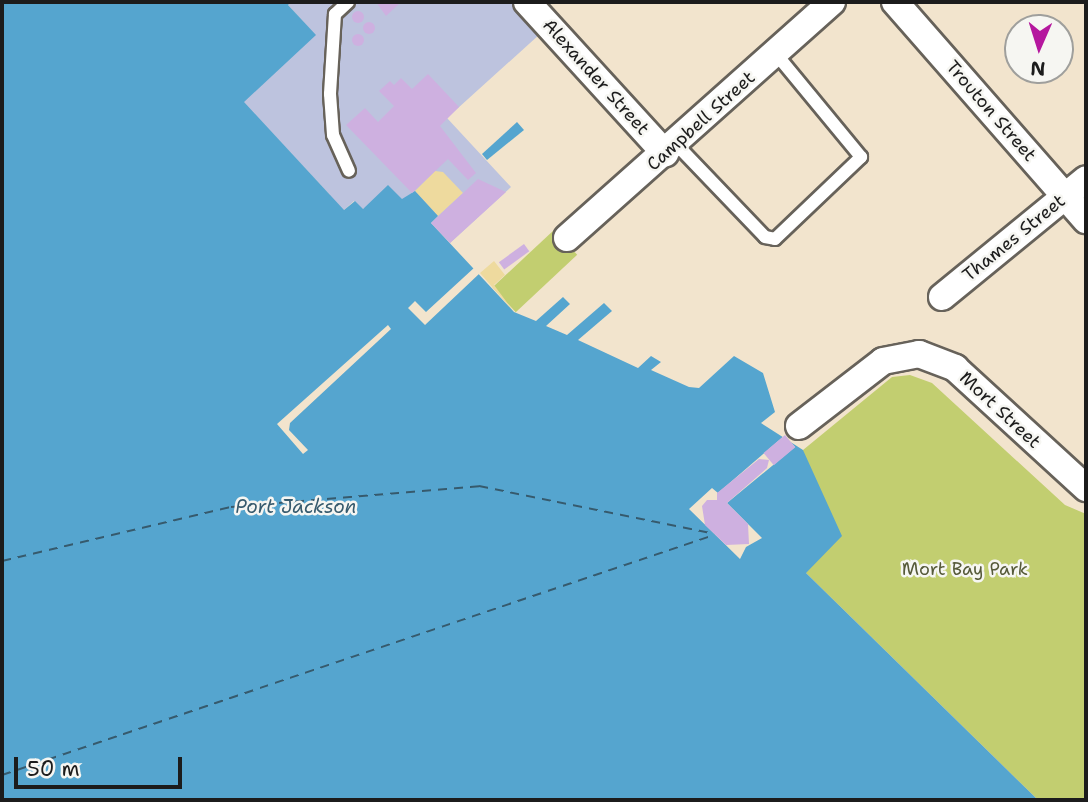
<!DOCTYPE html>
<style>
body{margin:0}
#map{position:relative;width:1088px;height:802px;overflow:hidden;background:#f2e4cd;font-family:"Shantell Sans",sans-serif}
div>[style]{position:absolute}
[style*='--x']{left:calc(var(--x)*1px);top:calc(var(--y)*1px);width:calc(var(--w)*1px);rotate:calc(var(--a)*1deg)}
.industrial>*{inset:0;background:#bdc3de}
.green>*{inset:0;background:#c2ce70;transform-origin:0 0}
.sand>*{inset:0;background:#eeda9e}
.water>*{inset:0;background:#55a5cf}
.pier>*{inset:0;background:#f2e4cd}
.ferry>*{height:2px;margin-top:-1px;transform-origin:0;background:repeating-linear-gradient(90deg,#365a6d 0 9px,transparent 0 16px)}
.building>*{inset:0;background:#ceb0e0;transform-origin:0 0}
.round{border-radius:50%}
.roads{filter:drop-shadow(2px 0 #67625a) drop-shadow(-2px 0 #67625a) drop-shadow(0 2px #67625a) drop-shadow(0 -2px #67625a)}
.service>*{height:12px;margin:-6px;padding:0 6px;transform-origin:6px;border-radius:6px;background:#fff}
.minor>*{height:26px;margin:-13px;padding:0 13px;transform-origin:13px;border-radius:13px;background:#fff}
span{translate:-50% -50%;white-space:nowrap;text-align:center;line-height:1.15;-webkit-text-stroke:5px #f6f6f2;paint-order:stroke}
.street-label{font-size:18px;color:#1c1c1c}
.park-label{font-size:18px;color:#565a39}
.water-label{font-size:19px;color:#365a6d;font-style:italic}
.frame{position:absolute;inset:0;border:4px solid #1c1c1c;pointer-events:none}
.north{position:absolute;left:1004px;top:14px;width:70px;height:70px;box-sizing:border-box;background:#f6f6f2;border:2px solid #9f9f9c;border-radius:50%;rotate:183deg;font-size:19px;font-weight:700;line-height:28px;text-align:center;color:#1c1c1c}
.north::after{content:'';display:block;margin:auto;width:24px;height:32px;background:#b5179e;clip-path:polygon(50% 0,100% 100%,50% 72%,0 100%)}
.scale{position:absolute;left:14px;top:757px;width:168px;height:32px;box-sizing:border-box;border:4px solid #1c1c1c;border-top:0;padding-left:9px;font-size:21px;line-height:24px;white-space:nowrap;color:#1c1c1c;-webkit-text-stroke:5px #f6f6f2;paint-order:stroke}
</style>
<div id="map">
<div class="industrial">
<div style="clip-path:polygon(291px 2px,510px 2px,540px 34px,447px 118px,511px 187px,450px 243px,431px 223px,438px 216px,408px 199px,362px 209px,354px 201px,34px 489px,330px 195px,258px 118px,33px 298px,315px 35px,288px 5px)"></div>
</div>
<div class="green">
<div style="left:554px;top:230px;width:34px;height:84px;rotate:47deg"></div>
<div style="clip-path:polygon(910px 375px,932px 383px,1065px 505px,1086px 514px,1086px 800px,1038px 800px,806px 573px,803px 450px,892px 377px)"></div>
</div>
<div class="sand">
<div style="clip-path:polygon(435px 171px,443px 172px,463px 193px,438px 216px,415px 191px)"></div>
<div style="clip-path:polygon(494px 261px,505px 275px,494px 285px,514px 312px,480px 273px)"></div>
</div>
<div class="water">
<div style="clip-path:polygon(2px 2px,291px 2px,288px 5px,316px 35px,244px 102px,344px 210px,355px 201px,363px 209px,388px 185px,402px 199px,415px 191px,438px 216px,431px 223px,514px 312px,536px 321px,563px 297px,570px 304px,546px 326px,567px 335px,604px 303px,612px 311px,578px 340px,638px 368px,651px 356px,661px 362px,651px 370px,689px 387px,699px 388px,734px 356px,763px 373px,775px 412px,761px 423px,803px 450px,842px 536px,806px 573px,1038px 800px,2px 800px)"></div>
<div style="clip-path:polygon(517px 122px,524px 130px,487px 160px,482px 154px)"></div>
</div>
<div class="pier">
<div style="clip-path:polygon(475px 267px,480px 273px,425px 325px,408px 308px,415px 301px,426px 312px)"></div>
<div style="clip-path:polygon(388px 325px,391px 329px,290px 423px,289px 430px,308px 450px,303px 454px,277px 424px)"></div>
<div style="clip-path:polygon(785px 435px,795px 447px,727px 503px,762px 538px,746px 547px,740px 559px,689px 509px,712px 488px,718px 493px)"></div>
</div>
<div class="ferry">
<div style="--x:2;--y:561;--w:235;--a:-13.3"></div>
<div style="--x:231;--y:507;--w:249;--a:-4.8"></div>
<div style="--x:479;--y:486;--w:240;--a:11.5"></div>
<div style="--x:2;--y:775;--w:751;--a:-18.63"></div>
</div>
<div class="building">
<div style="clip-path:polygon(376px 2px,398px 2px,400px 3px,386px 16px)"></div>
<div class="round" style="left:352px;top:11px;width:12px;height:12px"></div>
<div class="round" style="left:363px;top:22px;width:12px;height:12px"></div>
<div class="round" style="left:352px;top:34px;width:12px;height:12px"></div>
<div style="clip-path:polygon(428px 74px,459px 107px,440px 126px,476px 173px,468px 180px,448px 159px,412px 193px,346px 125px,365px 108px,378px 122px,394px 106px,379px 91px,390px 81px,394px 85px,401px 78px,412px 89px)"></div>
<div style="clip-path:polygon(478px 179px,506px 192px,450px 243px,431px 223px)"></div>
<div style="left:524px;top:244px;width:9px;height:31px;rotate:54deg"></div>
<div style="left:785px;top:435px;width:16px;height:28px;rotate:50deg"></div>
<div style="clip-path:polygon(759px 459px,769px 460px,767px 468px,727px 503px,748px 524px,749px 544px,726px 545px,705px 525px,702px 506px,707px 500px,717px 500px,717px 493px)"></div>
</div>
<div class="roads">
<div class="service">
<div style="--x:348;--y:2;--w:18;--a:137"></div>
<div style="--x:335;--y:14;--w:80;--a:93.6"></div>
<div style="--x:330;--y:94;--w:41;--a:85.8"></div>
<div style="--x:333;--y:135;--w:39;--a:66"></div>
<div style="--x:675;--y:143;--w:130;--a:46.2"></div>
<div style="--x:765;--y:237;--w:10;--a:11"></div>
<div style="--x:775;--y:239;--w:119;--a:-43.6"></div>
<div style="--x:861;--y:157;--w:134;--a:-129.5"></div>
</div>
<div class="minor">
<div style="--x:527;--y:2;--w:205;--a:47.6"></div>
<div style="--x:895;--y:2;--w:290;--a:48.8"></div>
<div style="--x:567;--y:238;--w:355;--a:-41.7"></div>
<div style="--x:942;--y:297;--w:186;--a:-39.3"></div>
<div style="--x:799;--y:426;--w:106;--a:-37.7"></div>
<div style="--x:883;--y:361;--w:37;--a:-11"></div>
<div style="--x:919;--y:354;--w:39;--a:21"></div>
<div style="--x:955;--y:368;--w:178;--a:42.5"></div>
</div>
</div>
<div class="street-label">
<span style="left:596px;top:77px;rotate:48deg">Alexander Street</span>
<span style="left:991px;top:111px;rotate:49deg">Trouton Street</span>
<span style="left:701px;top:121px;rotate:-42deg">Campbell Street</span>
<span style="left:1014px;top:238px;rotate:-39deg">Thames Street</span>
<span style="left:1000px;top:410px;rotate:43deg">Mort Street</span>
</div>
<div class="park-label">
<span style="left:965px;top:569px">Mort Bay Park</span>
</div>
<div class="water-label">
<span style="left:296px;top:507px">Port Jackson</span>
</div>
<div class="frame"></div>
<div class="north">N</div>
<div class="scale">50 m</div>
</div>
